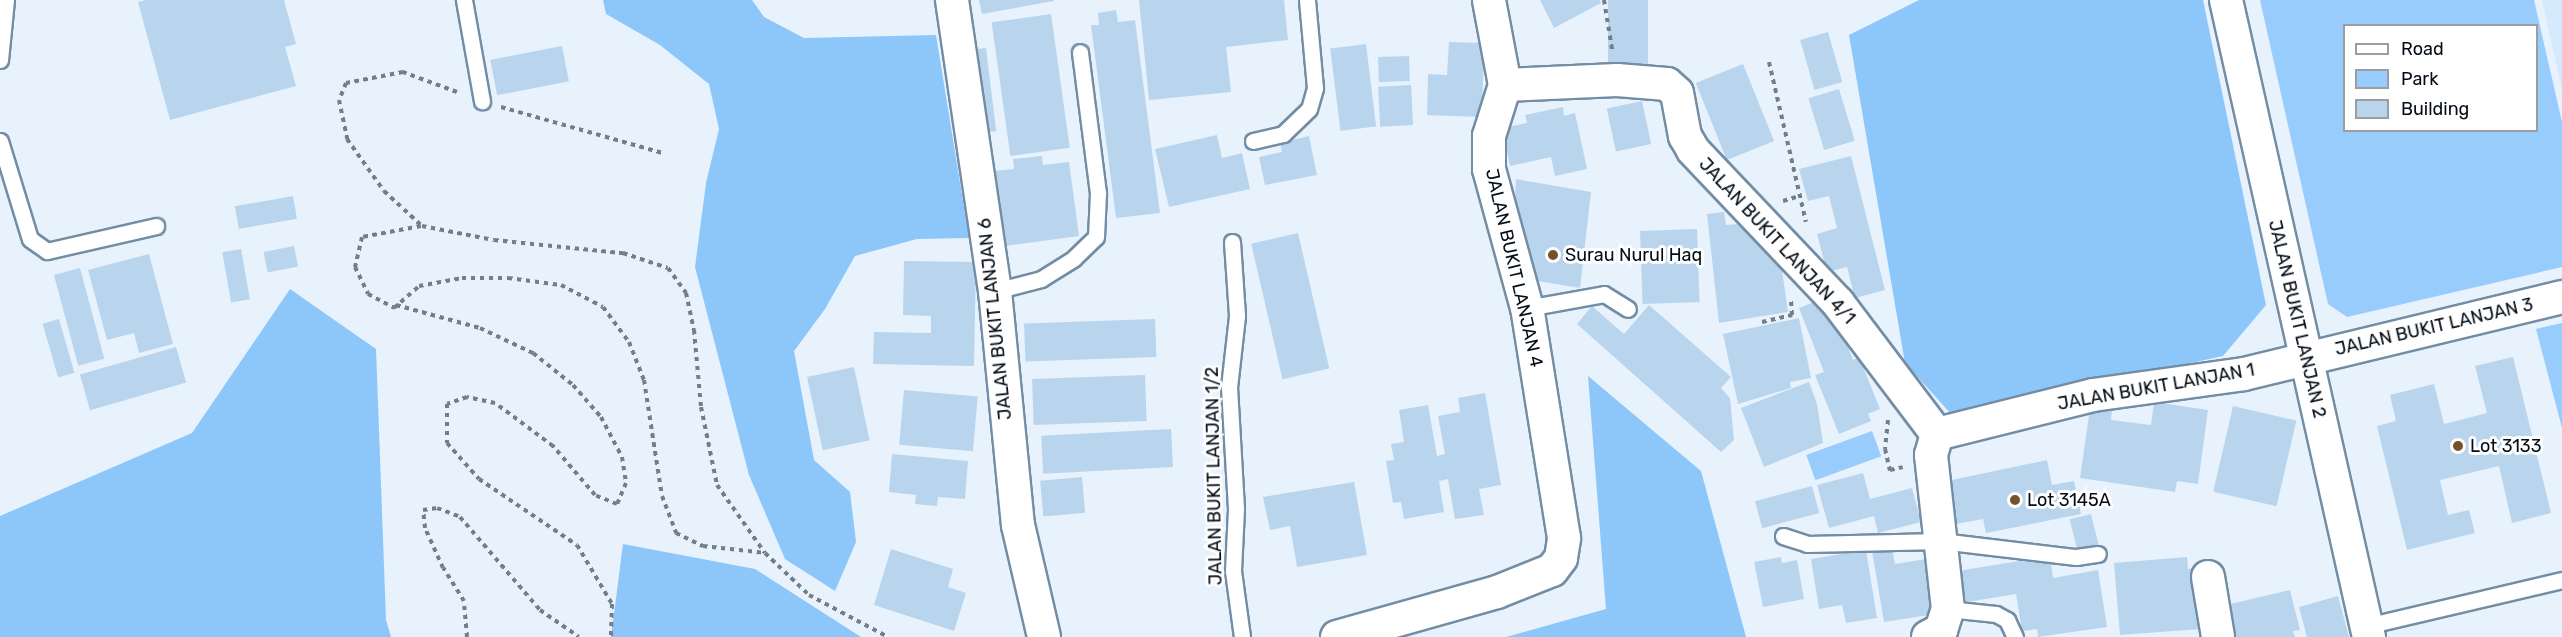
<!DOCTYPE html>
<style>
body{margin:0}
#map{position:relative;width:2562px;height:637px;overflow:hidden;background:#e7f2fd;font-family:Rubik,sans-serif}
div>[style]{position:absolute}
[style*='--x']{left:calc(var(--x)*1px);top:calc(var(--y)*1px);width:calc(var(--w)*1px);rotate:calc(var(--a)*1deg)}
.built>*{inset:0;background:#d6eafd}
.green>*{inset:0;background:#97ccfd;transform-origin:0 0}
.forest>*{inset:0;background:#8dc6f9}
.building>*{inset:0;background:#b9d5ee;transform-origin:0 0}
.path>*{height:4px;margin-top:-2px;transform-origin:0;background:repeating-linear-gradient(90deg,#747e88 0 4.5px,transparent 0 9px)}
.roads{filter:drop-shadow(2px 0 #738da5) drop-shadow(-2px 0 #738da5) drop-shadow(0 2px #738da5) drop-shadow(0 -2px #738da5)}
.lane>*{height:15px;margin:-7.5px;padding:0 7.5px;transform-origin:7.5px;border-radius:7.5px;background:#fff}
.street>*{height:32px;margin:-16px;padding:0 16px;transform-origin:16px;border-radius:16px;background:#fff}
.dots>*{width:16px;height:16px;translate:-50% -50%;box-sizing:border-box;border:3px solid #fefefe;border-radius:50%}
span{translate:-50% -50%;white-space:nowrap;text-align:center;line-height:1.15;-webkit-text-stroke:6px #fefefe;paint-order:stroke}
.street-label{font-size:18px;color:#040c15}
.poi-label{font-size:18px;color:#040c15}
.left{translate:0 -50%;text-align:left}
.legend{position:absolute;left:2343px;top:24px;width:195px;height:108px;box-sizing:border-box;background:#fefefe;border:2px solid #9a9da1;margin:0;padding:8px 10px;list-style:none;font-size:18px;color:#040c15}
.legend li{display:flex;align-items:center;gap:12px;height:30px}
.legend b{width:30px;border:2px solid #9a9da1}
</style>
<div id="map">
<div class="built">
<div style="clip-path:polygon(2542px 0,2562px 0,2562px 90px)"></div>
</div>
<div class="green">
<div style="clip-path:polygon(evenodd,2260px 0,2534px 0,2562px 122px,2562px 267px,2347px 317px,2328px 304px,2260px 0,2344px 26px,2536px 26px,2536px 130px,2344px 130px,2344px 26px)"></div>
<div style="clip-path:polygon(2562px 323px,2562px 428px,2536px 329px)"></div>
<div style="left:1872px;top:431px;width:27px;height:70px;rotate:70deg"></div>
</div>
<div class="forest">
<div style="clip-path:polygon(603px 0,752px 0,764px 17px,804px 38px,936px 35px,969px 238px,917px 239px,855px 256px,825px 309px,794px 351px,814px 460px,850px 492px,856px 542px,835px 591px,785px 559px,749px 475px,695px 267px,706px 183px,719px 129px,709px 84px,660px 45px,606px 14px)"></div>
<div style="clip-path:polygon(1919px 0,2203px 0,2266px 305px,2223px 356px,1952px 415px,1905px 363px,1849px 35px)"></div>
<div style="clip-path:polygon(290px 289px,376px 349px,386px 620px,391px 637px,0 637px,0 516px,192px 433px)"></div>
<div style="clip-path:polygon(1588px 376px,1701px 471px,1746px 637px,1506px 637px,1606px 609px)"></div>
<div style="clip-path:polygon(623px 544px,755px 569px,861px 637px,611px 637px)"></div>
</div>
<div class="building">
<div style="clip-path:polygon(146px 0,284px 0,296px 44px,285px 47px,296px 86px,170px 120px,138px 2px)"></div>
<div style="clip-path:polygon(979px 0,1054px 0,1054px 1px,982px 14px)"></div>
<div style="clip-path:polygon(1139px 0,1284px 0,1288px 40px,1226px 47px,1231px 92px,1149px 100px)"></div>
<div style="clip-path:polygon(1540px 0,1600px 0,1601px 3px,1554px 28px)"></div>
<div style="left:1608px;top:0;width:40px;height:68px"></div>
<div style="clip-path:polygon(1116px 10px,1118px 22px,1135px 20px,1160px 213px,1116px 218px,1091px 25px,1099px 25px,1098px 13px)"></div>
<div style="left:1051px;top:14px;width:135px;height:60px;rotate:82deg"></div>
<div style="left:1828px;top:32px;width:52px;height:29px;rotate:74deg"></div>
<div style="clip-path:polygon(1449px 42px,1484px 43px,1482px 117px,1427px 115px,1428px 74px,1447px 75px)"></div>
<div style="left:1366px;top:44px;width:83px;height:36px;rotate:83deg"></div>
<div style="left:562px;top:46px;width:36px;height:73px;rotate:79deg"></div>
<div style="left:986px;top:48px;width:84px;height:16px;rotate:83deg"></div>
<div style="left:1409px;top:56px;width:25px;height:31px;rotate:88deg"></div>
<div style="left:1743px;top:64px;width:83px;height:51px;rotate:68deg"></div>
<div style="left:1411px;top:85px;width:40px;height:33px;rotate:87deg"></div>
<div style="left:1839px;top:89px;width:54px;height:32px;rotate:73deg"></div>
<div style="left:1642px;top:101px;width:44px;height:36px;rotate:78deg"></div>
<div style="clip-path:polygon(1563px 107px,1564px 116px,1575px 113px,1587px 169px,1555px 176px,1551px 157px,1510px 166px,1502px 128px,1527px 123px,1525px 115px)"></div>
<div style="clip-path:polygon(1217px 135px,1222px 158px,1242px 153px,1250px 189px,1169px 207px,1155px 149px)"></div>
<div style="clip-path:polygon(1309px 136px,1317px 175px,1265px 185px,1259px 157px,1282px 152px,1280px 143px)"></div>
<div style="clip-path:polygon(1042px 156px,1043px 165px,1069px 162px,1079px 236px,1004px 246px,994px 171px,1014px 169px,1013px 159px)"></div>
<div style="clip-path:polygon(1851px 156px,1885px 290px,1855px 298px,1847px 267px,1827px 272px,1817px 234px,1837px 228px,1829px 196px,1808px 201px,1799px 169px)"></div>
<div style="clip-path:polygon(1516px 179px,1591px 192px,1580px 288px,1531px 280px,1514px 230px)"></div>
<div style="left:293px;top:196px;width:23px;height:59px;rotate:80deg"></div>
<div style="clip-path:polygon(1724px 212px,1726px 225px,1752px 223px,1781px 263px,1788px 312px,1719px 323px,1707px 214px)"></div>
<div style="left:1697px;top:229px;width:73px;height:57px;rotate:88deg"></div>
<div style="left:1298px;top:233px;width:139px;height:48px;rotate:77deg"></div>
<div style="left:294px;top:246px;width:21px;height:31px;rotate:79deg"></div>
<div style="left:241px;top:249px;width:51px;height:19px;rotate:80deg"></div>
<div style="clip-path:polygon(149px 254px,173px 344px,139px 353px,134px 333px,107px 340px,88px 270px)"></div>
<div style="clip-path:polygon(904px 261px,976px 262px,974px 366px,873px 364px,874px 332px,931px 333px,931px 316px,903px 315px)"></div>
<div style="left:80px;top:268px;width:94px;height:27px;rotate:75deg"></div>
<div style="clip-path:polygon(1819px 300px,1826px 318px,1835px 314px,1853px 360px,1859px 357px,1880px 409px,1868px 414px,1871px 421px,1839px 434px,1815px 375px,1824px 372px,1799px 308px)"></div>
<div style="clip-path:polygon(1649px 305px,1731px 377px,1721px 388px,1730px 398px,1734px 440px,1721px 452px,1577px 324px,1592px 306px,1624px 334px)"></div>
<div style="clip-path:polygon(1799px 318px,1811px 378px,1790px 382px,1791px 388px,1738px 404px,1723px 334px)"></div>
<div style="left:59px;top:319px;width:56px;height:17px;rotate:74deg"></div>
<div style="left:1155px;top:319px;width:38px;height:131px;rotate:88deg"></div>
<div style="left:176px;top:347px;width:37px;height:100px;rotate:74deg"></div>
<div style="clip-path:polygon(2513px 357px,2551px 513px,2512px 523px,2499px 466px,2440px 480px,2448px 515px,2469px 510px,2475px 533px,2407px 550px,2377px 426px,2396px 421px,2390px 395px,2434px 384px,2444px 424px,2487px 413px,2475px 366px)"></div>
<div style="left:854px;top:367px;width:75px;height:48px;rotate:78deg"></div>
<div style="left:1145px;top:375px;width:46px;height:113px;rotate:88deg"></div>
<div style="clip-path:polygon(1809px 382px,1817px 404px,1823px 443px,1764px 467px,1741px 408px)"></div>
<div style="left:904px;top:390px;width:74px;height:55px;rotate:5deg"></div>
<div style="clip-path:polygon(1485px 393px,1501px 485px,1479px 489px,1484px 515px,1455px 519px,1448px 479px,1439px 481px,1444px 512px,1404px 519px,1401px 502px,1393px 503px,1386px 461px,1394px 460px,1391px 444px,1404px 442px,1399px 410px,1428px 405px,1437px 456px,1445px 454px,1438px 416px,1460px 412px,1458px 398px)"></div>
<div style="clip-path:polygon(2154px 402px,2208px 410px,2198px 484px,2177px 481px,2175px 492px,2080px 478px,2090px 408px,2112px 411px,2111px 420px,2151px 425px)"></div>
<div style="left:2233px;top:406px;width:65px;height:88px;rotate:13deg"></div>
<div style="left:1171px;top:429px;width:38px;height:130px;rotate:87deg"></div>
<div style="clip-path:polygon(892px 454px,968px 461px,965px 499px,938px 497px,937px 506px,915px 504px,916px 495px,889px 492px)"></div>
<div style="clip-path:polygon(2047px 460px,2052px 485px,2074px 481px,2081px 514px,1986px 533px,1983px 519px,1956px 524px,1947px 481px)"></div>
<div style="clip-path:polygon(1863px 473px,1870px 499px,1912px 488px,1921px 522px,1878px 533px,1874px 516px,1829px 528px,1817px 485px)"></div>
<div style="left:1082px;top:477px;width:36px;height:42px;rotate:85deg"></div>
<div style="clip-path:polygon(1354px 482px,1367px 555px,1297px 567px,1290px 526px,1270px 530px,1263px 497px)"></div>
<div style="left:1812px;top:486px;width:28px;height:59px;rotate:75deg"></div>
<div style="left:2091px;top:514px;width:32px;height:22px;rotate:76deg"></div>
<div style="clip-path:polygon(1892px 548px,1895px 564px,1926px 559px,1935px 614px,1884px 622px,1872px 551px)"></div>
<div style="clip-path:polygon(891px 549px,953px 569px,948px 587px,966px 593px,954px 631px,874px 605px)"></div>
<div style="clip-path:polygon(1866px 550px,1877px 618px,1846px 623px,1842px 605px,1819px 609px,1811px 559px)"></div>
<div style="clip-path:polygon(1781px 557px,1782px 563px,1797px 560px,1804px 599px,1763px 607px,1754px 562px)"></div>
<div style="clip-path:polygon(2187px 557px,2188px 569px,2196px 568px,2202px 629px,2120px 635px,2114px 563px)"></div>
<div style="clip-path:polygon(2019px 561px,2051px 564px,2053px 578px,2098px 570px,2107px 627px,2038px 637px,2037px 629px,2022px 631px,2016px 594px,1961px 603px,1958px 571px)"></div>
<div style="clip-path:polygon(2290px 590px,2300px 630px,2293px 631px,2295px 637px,2234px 637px,2226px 605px)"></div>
<div style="clip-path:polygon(2338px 596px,2349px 637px,2307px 637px,2299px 607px)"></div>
</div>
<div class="path">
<div style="--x:1604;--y:0;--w:50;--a:80.7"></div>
<div style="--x:1769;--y:62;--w:164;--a:77"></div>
<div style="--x:457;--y:92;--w:58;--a:-159.7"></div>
<div style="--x:403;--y:72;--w:58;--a:169.1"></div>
<div style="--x:346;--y:83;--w:18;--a:112"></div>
<div style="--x:339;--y:100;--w:40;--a:78"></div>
<div style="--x:347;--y:139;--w:64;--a:54.6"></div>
<div style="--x:384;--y:191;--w:52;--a:42.6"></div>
<div style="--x:422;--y:226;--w:73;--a:11"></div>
<div style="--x:494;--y:240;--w:130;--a:5.8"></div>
<div style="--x:623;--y:253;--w:47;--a:18.4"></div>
<div style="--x:668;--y:268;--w:31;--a:54"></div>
<div style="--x:686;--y:293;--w:38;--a:78"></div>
<div style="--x:694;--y:330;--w:77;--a:84.8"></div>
<div style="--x:701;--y:407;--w:80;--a:78.4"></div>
<div style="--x:717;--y:485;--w:83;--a:54.8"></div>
<div style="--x:765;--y:553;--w:61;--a:43.7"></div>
<div style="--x:809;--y:595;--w:89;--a:28"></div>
<div style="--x:501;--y:107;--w:167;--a:15.9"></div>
<div style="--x:1783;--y:201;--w:17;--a:-17"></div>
<div style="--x:421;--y:226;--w:60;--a:169.4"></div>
<div style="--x:362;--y:237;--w:31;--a:103"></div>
<div style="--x:355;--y:267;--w:30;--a:64"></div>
<div style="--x:368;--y:294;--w:30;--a:28"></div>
<div style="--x:394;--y:308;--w:33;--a:-41"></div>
<div style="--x:419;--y:286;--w:44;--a:-10.5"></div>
<div style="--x:462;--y:278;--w:46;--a:0"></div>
<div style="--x:508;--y:278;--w:53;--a:7.5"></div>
<div style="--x:561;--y:285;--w:47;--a:27.6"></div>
<div style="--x:603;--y:307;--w:44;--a:53.4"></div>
<div style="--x:629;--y:342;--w:41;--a:68.5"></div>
<div style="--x:644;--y:380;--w:117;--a:81.2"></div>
<div style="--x:662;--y:496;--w:40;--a:69"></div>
<div style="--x:676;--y:533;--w:30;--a:26"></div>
<div style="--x:703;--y:546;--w:62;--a:6.4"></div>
<div style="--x:396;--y:305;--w:87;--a:15.3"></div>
<div style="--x:480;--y:328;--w:59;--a:25.3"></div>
<div style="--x:533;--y:353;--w:51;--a:38.7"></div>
<div style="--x:573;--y:385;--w:43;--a:48.8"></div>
<div style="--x:601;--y:417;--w:45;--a:62.3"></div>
<div style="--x:622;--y:457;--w:26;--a:81"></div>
<div style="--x:626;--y:483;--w:23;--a:113"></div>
<div style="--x:617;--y:504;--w:24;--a:-158"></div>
<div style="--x:595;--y:495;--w:65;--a:-130.6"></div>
<div style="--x:553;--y:446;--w:72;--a:-143.4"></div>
<div style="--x:495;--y:403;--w:29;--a:-168"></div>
<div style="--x:467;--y:397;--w:21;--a:161"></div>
<div style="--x:447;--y:404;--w:39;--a:90"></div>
<div style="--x:447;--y:443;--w:48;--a:48.4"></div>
<div style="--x:479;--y:479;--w:118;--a:34"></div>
<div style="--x:577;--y:545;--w:69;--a:59.3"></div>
<div style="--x:612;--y:604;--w:33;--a:92"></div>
<div style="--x:1762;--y:322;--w:31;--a:-13"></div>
<div style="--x:1792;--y:315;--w:16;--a:-94"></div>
<div style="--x:1888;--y:420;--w:29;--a:96"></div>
<div style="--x:1885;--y:449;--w:22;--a:77"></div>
<div style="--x:1890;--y:470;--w:13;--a:-13"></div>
<div style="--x:467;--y:637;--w:36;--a:-95"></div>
<div style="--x:464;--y:601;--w:39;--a:-122"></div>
<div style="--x:443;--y:568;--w:44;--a:-114.2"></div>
<div style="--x:425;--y:528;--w:18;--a:-96"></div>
<div style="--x:423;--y:510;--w:14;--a:-8"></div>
<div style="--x:437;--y:508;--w:25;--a:21"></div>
<div style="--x:460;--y:517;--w:123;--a:49.3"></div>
<div style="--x:540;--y:610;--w:47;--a:34.7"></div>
</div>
<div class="roads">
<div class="lane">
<div style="--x:464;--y:0;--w:103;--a:79.9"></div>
<div style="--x:0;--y:60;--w:60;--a:-84.3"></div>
<div style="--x:0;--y:141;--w:102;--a:73"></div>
<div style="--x:30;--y:239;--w:21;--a:35"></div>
<div style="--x:47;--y:251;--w:112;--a:-12.9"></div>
<div style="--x:1253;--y:141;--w:31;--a:-13"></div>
<div style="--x:1283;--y:134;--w:36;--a:-44"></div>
<div style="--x:1309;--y:109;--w:22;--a:-74"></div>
<div style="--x:1315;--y:88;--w:88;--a:-95.2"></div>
<div style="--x:1232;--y:242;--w:74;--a:86.1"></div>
<div style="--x:1237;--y:316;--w:71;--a:96.4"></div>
<div style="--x:1229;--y:387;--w:122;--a:86.7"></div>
<div style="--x:1236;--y:509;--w:62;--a:92.8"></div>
<div style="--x:1233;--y:571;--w:67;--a:82.2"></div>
<div style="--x:995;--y:291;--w:48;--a:-14.6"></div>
<div style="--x:1041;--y:279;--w:39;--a:-32"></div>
<div style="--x:1074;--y:258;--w:30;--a:-44"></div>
<div style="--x:1096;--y:237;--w:44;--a:-87.4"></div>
<div style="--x:1098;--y:193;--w:142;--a:-97.3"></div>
<div style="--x:1527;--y:308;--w:78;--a:-10.3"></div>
<div style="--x:1604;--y:294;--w:28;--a:32"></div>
<div style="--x:1783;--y:536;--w:25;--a:18"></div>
<div style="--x:1807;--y:544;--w:134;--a:-1.3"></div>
<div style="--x:1941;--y:541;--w:136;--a:6.8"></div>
<div style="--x:2076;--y:557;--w:22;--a:-8"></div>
<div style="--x:1948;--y:609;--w:48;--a:5.9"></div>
<div style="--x:1996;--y:614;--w:13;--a:29"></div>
<div style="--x:2007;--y:620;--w:19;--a:65"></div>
<div style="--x:2366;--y:626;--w:201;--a:-13.2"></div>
</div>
<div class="street">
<div style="--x:952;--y:0;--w:294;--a:81.6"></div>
<div style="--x:995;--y:291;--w:235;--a:84.4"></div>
<div style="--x:1018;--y:525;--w:115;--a:76.9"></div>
<div style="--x:2226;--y:0;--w:653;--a:77.35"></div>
<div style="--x:1505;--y:85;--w:112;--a:-2.6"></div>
<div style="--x:1617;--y:80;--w:50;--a:4.6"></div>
<div style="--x:1667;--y:84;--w:13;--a:42"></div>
<div style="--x:1677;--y:93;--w:44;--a:79.5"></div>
<div style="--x:1685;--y:136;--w:16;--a:60"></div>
<div style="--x:1693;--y:150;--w:211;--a:46.5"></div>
<div style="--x:1838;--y:303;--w:164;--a:52.9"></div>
<div style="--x:1937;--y:434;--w:161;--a:-14"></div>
<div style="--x:2093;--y:395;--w:152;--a:-7.9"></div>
<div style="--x:2244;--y:374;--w:327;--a:-13.6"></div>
<div style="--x:2208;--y:577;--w:61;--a:80.5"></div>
<div style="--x:1337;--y:637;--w:166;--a:-15.7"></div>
<div style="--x:1497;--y:592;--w:59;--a:-21.8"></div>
<div style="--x:1552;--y:570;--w:15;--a:-53"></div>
<div style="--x:1561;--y:558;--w:20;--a:-81"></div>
<div style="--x:1564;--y:538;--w:233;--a:-99.1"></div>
<div style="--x:1527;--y:308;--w:144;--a:-105.3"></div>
<div style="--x:1489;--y:169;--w:33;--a:-90"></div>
<div style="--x:1489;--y:136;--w:53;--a:-72.6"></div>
<div style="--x:1505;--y:85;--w:86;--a:-100.7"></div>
<div style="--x:1928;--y:637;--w:15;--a:-28"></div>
<div style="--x:1941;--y:630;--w:22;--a:-72"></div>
<div style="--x:1948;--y:609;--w:155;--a:-96.3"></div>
<div style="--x:1931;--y:455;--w:22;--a:-74"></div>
</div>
</div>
<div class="dots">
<div style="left:1553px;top:255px;background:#75522b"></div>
<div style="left:2458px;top:446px;background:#75522b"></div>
<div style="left:2015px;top:500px;background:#75522b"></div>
</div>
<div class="street-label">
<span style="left:1777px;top:241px;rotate:47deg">JALAN BUKIT LANJAN 4/1</span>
<span style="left:1514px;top:268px;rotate:77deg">JALAN BUKIT LANJAN 4</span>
<span style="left:995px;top:319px;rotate:-96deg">JALAN BUKIT LANJAN 6</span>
<span style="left:2297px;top:319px;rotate:77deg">JALAN BUKIT LANJAN 2</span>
<span style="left:2434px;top:327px;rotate:-13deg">JALAN BUKIT LANJAN 3</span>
<span style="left:2156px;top:387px;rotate:-10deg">JALAN BUKIT LANJAN 1</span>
<span style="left:1214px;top:476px;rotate:-91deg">JALAN BUKIT LANJAN 1/2</span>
</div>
<div class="poi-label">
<span class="left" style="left:1565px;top:255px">Surau Nurul Haq</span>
<span class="left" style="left:2470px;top:446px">Lot 3133</span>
<span class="left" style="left:2027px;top:500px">Lot 3145A</span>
</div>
<ul class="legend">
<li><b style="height:8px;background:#fff"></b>Road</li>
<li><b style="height:16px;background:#97ccfd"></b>Park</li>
<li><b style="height:16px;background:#b9d5ee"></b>Building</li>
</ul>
</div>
